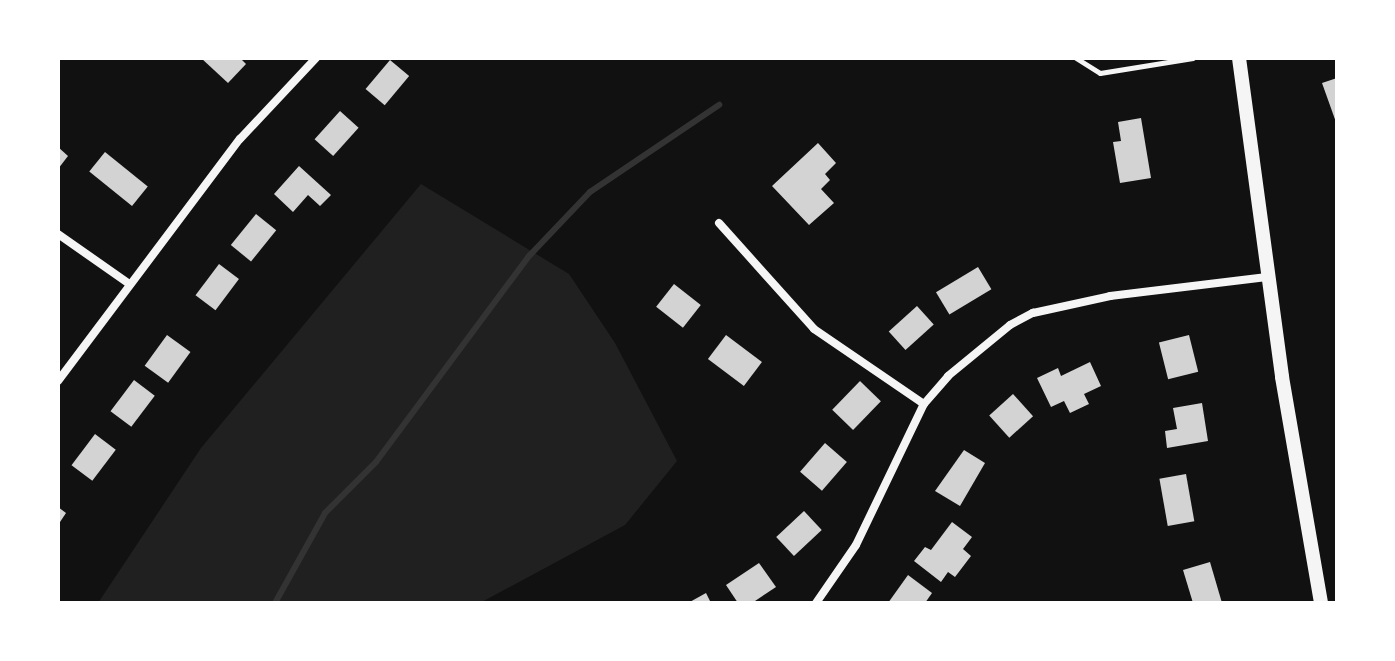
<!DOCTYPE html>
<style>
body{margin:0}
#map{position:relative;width:1395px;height:661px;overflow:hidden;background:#111;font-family:"Libre Baskerville",serif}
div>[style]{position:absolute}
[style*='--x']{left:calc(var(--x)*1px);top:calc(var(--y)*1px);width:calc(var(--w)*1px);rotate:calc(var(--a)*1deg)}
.green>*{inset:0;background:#202020}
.stream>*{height:6px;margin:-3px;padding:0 3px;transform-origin:3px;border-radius:3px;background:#333}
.building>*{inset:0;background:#d3d3d3;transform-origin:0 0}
.service>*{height:5px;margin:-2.5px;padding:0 2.5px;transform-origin:2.5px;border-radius:2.5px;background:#f5f5f5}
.minor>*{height:8px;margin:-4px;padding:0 4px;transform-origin:4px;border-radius:4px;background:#f5f5f5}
.secondary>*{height:14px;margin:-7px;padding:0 7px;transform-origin:7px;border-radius:7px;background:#f5f5f5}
span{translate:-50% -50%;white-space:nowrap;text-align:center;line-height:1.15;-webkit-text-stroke:6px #fff;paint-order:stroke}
.frame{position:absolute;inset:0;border:60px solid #fff;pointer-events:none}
</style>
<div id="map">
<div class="green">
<div style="clip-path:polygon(421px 184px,569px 274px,615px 343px,677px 461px,625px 525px,480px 603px,98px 603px,201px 448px)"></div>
</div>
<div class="stream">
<div style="--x:275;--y:603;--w:103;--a:-60.9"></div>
<div style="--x:325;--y:513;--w:72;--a:-45"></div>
<div style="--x:376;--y:462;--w:258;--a:-53.4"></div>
<div style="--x:530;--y:255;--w:87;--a:-46.4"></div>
<div style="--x:590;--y:192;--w:156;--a:-34"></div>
</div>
<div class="building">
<div style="clip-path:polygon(201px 58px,240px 58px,246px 64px,228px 83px)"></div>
<div style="left:390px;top:60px;width:25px;height:38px;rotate:40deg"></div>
<div style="clip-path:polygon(1337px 78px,1337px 125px,1322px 83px)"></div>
<div style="left:340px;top:111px;width:25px;height:38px;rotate:42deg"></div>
<div style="clip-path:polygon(1141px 118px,1151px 178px,1120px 183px,1113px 142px,1121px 141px,1118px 122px)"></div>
<div style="clip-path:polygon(818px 143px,836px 163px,825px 174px,830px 180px,821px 189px,834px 203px,809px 225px,772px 186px)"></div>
<div style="clip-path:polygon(58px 147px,68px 156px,58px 169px)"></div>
<div style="left:105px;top:152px;width:55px;height:25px;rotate:39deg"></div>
<div style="clip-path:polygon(299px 166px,331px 195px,320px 206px,308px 195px,293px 212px,274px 194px)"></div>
<div style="left:256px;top:214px;width:26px;height:40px;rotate:39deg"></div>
<div style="left:219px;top:264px;width:25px;height:39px;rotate:37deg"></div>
<div style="left:978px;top:267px;width:26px;height:49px;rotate:59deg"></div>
<div style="left:674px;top:284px;width:34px;height:29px;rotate:38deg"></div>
<div style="left:917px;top:306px;width:25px;height:38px;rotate:48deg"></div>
<div style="left:167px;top:335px;width:29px;height:38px;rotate:36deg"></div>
<div style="left:726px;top:335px;width:45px;height:30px;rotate:37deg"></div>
<div style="left:1189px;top:335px;width:38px;height:31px;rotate:76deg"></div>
<div style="clip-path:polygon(1090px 362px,1101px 386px,1084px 394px,1089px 404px,1070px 413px,1064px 401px,1051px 407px,1037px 378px,1058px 368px,1061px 376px)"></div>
<div style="left:134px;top:380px;width:26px;height:39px;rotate:37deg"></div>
<div style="left:860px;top:381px;width:29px;height:40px;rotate:44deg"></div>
<div style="left:1013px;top:394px;width:30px;height:32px;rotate:48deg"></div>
<div style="clip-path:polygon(1202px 403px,1208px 441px,1167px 448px,1165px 431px,1177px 429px,1173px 408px)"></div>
<div style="left:95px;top:434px;width:26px;height:39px;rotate:37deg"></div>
<div style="left:825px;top:443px;width:29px;height:38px;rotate:41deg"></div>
<div style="clip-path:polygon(964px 450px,985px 463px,960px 506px,935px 491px)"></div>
<div style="left:1186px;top:474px;width:48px;height:27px;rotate:80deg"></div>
<div style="clip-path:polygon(58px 507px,66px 513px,58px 525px)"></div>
<div style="left:804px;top:511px;width:26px;height:38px;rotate:47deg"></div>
<div style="clip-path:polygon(952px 522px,972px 537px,963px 549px,971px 556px,955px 577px,948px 572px,941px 582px,914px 561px,925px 547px,931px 550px)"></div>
<div style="clip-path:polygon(1210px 562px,1222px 603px,1193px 603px,1183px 570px)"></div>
<div style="clip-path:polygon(759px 563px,776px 587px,752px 603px,738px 603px,726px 585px)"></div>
<div style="clip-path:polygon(908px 575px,932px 593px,925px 603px,888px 603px)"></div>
<div style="clip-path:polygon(706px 593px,711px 603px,688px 603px)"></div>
</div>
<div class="service">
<div style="--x:1076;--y:58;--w:28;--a:32"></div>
<div style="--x:1100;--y:73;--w:94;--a:-9.2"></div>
</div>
<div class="minor">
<div style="--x:719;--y:223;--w:142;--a:48.1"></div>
<div style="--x:814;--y:329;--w:133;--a:34.3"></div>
<div style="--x:58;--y:234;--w:85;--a:35"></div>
<div style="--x:58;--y:381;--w:303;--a:-53.1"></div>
<div style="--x:240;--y:139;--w:111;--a:-46.8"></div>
<div style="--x:816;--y:603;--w:70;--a:-55.4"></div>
<div style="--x:856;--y:545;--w:157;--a:-64.3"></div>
<div style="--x:924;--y:404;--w:37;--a:-49"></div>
<div style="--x:948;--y:376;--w:80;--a:-39.4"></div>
<div style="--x:1010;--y:325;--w:26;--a:-28"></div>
<div style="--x:1033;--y:313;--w:79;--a:-12.4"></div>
<div style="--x:1110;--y:296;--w:158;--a:-6.9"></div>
</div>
<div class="secondary">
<div style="--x:1239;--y:58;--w:322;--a:82.3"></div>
<div style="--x:1282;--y:377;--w:229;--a:80.2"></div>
</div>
<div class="frame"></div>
</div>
